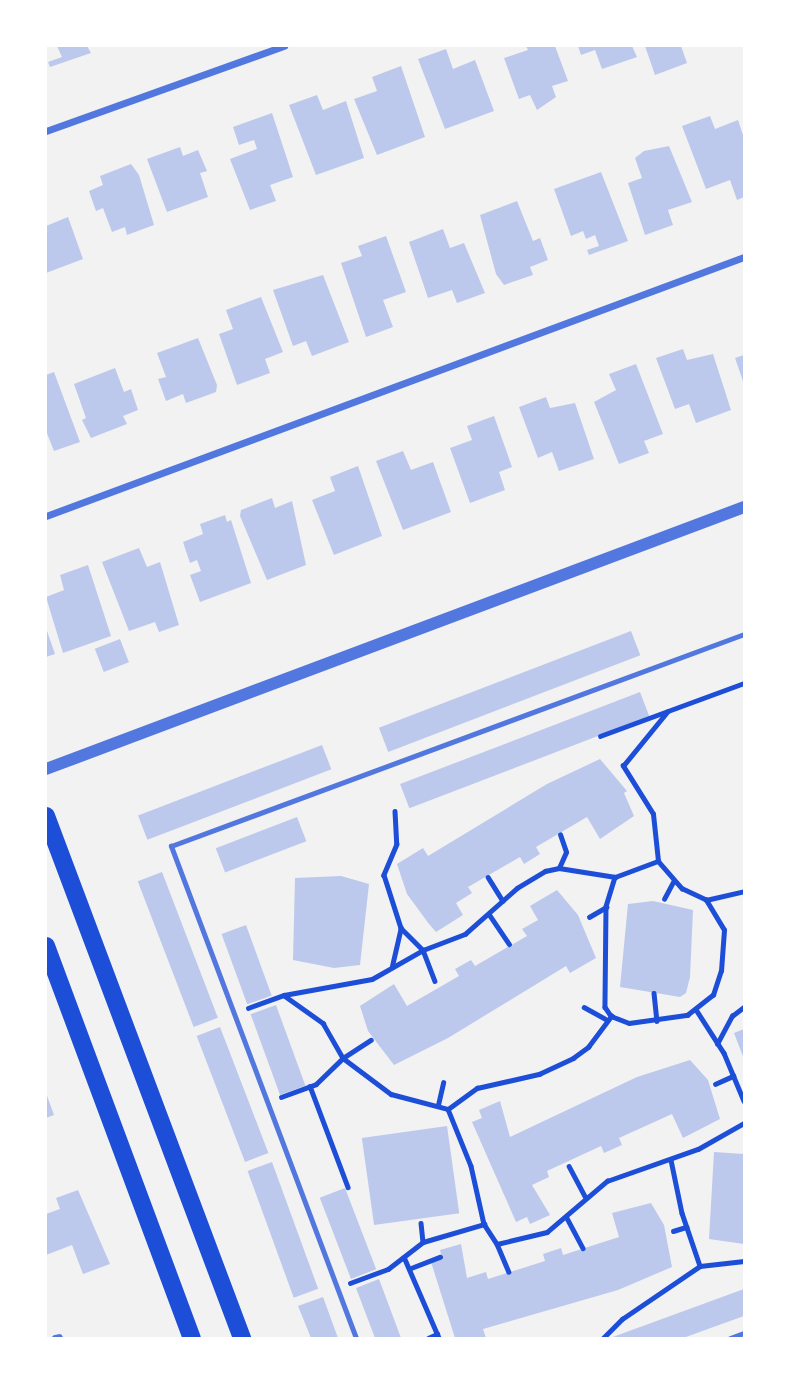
<!DOCTYPE html>
<style>
body{margin:0}
#map{position:relative;width:790px;height:1384px;overflow:hidden;background:#f2f2f2;font-family:Inter,sans-serif}
div>[style]{position:absolute}
[style*='--x']{left:calc(var(--x)*1px);top:calc(var(--y)*1px);width:calc(var(--w)*1px);rotate:calc(var(--a)*1deg)}
.building>*{inset:0;background:#bdc9ec;transform-origin:0 0}
.path>*{height:4.5px;margin:-2.25px;padding:0 2.25px;transform-origin:2.25px;border-radius:2.25px;background:#1d4ed8}
.service>*{height:5px;margin:-2.5px;padding:0 2.5px;transform-origin:2.5px;border-radius:2.5px;background:#5277de}
.minor>*{height:7px;margin:-3.5px;padding:0 3.5px;transform-origin:3.5px;border-radius:3.5px;background:#5277de}
.tertiary>*{height:12px;margin:-6px;padding:0 6px;transform-origin:6px;border-radius:6px;background:#5277de}
.primary>*{height:18px;margin:-9px;padding:0 9px;transform-origin:9px;border-radius:9px;background:#1d4ed8}
span{translate:-50% -50%;white-space:nowrap;text-align:center;line-height:1.15;-webkit-text-stroke:7px #fff;paint-order:stroke}
.frame{position:absolute;inset:0;border:47px solid #fff;pointer-events:none}
</style>
<div id="map">
<div class="building">
<div style="clip-path:polygon(57px 46px,87px 46px,91px 53px,50px 67px,48px 62px,62px 57px)"></div>
<div style="clip-path:polygon(526px 46px,555px 46px,568px 81px,552px 86px,556px 97px,537px 110px,530px 95px,519px 99px,504px 58px,528px 50px)"></div>
<div style="clip-path:polygon(578px 46px,632px 46px,637px 57px,602px 69px,595px 50px,581px 55px)"></div>
<div style="clip-path:polygon(645px 46px,681px 46px,687px 63px,655px 75px)"></div>
<div style="clip-path:polygon(446px 49px,453px 69px,475px 60px,494px 111px,445px 129px,418px 59px)"></div>
<div style="clip-path:polygon(401px 66px,425px 137px,377px 155px,354px 99px,377px 91px,372px 77px)"></div>
<div style="clip-path:polygon(317px 95px,323px 110px,346px 101px,364px 158px,316px 175px,289px 105px)"></div>
<div style="clip-path:polygon(272px 113px,293px 177px,270px 185px,276px 201px,250px 210px,230px 159px,257px 149px,254px 140px,239px 145px,233px 127px)"></div>
<div style="clip-path:polygon(710px 116px,715px 129px,738px 120px,744px 138px,744px 197px,737px 200px,730px 180px,706px 189px,682px 126px)"></div>
<div style="clip-path:polygon(669px 146px,692px 202px,668px 210px,673px 225px,645px 235px,628px 183px,642px 178px,635px 158px,644px 151px)"></div>
<div style="clip-path:polygon(180px 147px,183px 156px,198px 150px,207px 171px,200px 173px,208px 197px,167px 212px,147px 159px)"></div>
<div style="clip-path:polygon(131px 164px,139px 175px,154px 225px,127px 235px,125px 227px,112px 232px,103px 208px,96px 211px,89px 191px,103px 185px,100px 176px)"></div>
<div style="clip-path:polygon(601px 172px,628px 241px,589px 255px,587px 250px,599px 246px,595px 235px,586px 239px,583px 231px,571px 236px,554px 189px)"></div>
<div style="clip-path:polygon(517px 201px,533px 241px,540px 238px,548px 260px,530px 267px,533px 275px,504px 285px,496px 274px,480px 215px)"></div>
<div style="clip-path:polygon(68px 217px,83px 259px,46px 273px,46px 226px)"></div>
<div style="clip-path:polygon(443px 229px,450px 248px,464px 243px,485px 293px,457px 303px,452px 290px,428px 298px,409px 242px)"></div>
<div style="clip-path:polygon(386px 236px,406px 292px,383px 300px,393px 327px,366px 337px,341px 263px,362px 256px,358px 246px)"></div>
<div style="clip-path:polygon(323px 275px,349px 342px,312px 356px,306px 341px,293px 346px,273px 290px)"></div>
<div style="clip-path:polygon(261px 297px,283px 352px,265px 359px,270px 373px,237px 385px,219px 334px,233px 329px,226px 310px)"></div>
<div style="clip-path:polygon(198px 338px,217px 385px,216px 392px,186px 403px,183px 394px,166px 401px,158px 379px,166px 377px,157px 353px)"></div>
<div style="clip-path:polygon(683px 349px,687px 360px,713px 354px,731px 410px,696px 423px,689px 404px,675px 409px,656px 358px)"></div>
<div style="clip-path:polygon(744px 355px,744px 384px,735px 358px)"></div>
<div style="clip-path:polygon(636px 364px,663px 434px,644px 441px,649px 453px,619px 464px,594px 402px,616px 390px,609px 374px)"></div>
<div style="clip-path:polygon(115px 368px,124px 392px,131px 389px,138px 410px,123px 416px,127px 424px,91px 438px,82px 420px,86px 418px,74px 384px)"></div>
<div style="clip-path:polygon(54px 372px,80px 442px,54px 451px,46px 431px,46px 375px)"></div>
<div style="clip-path:polygon(546px 397px,550px 408px,575px 403px,594px 459px,559px 471px,552px 452px,538px 458px,519px 407px)"></div>
<div style="clip-path:polygon(494px 416px,512px 467px,499px 472px,505px 490px,470px 503px,450px 448px,472px 440px,467px 426px)"></div>
<div style="clip-path:polygon(403px 451px,411px 470px,433px 462px,451px 512px,403px 530px,376px 461px)"></div>
<div style="clip-path:polygon(358px 466px,382px 536px,334px 555px,312px 500px,335px 491px,330px 477px)"></div>
<div style="clip-path:polygon(272px 498px,275px 508px,292px 501px,306px 565px,267px 580px,240px 516px,241px 510px)"></div>
<div style="clip-path:polygon(225px 515px,227px 522px,231px 520px,251px 583px,200px 602px,190px 575px,201px 571px,197px 560px,190px 563px,183px 542px,203px 534px,200px 524px)"></div>
<div style="clip-path:polygon(139px 548px,147px 567px,160px 562px,179px 625px,159px 632px,155px 622px,129px 631px,102px 562px)"></div>
<div style="clip-path:polygon(88px 565px,111px 636px,63px 653px,46px 597px,64px 590px,60px 575px)"></div>
<div style="clip-path:polygon(46px 628px,55px 654px,46px 657px)"></div>
<div style="left:631px;top:631px;width:26px;height:270px;rotate:69deg"></div>
<div style="left:120px;top:639px;width:25px;height:27px;rotate:69deg"></div>
<div style="left:640px;top:692px;width:26px;height:257px;rotate:69deg"></div>
<div style="left:322px;top:745px;width:26px;height:197px;rotate:69deg"></div>
<div style="clip-path:polygon(600px 759px,627px 791px,624px 793px,634px 816px,600px 839px,587px 817px,536px 847px,540px 854px,524px 864px,520px 857px,468px 887px,472px 893px,456px 903px,463px 915px,436px 932px,429px 924px,407px 894px,397px 864px,423px 848px,428px 856px,547px 784px)"></div>
<div style="left:297px;top:817px;width:26px;height:87px;rotate:69deg"></div>
<div style="left:162px;top:872px;width:156px;height:26px;rotate:69deg"></div>
<div style="clip-path:polygon(341px 876px,369px 884px,360px 965px,334px 968px,293px 960px,295px 878px)"></div>
<div style="clip-path:polygon(557px 890px,578px 915px,596px 958px,570px 973px,566px 966px,448px 1038px,394px 1065px,368px 1031px,360px 1006px,394px 984px,407px 1006px,459px 976px,455px 969px,471px 960px,475px 966px,527px 936px,522px 929px,538px 920px,530px 906px)"></div>
<div style="clip-path:polygon(653px 901px,693px 910px,690px 977px,686px 993px,680px 997px,620px 987px,628px 904px)"></div>
<div style="left:246px;top:925px;width:75px;height:26px;rotate:70deg"></div>
<div style="left:276px;top:1005px;width:86px;height:27px;rotate:70deg"></div>
<div style="left:220px;top:1027px;width:135px;height:25px;rotate:69deg"></div>
<div style="clip-path:polygon(744px 1029px,744px 1059px,734px 1033px)"></div>
<div style="clip-path:polygon(690px 1060px,708px 1080px,720px 1119px,683px 1138px,672px 1114px,619px 1138px,622px 1145px,604px 1153px,601px 1146px,547px 1171px,549px 1177px,532px 1185px,550px 1215px,530px 1224px,527px 1217px,516px 1222px,472px 1122px,482px 1118px,479px 1110px,500px 1101px,510px 1137px,637px 1077px)"></div>
<div style="clip-path:polygon(46px 1093px,54px 1115px,46px 1118px)"></div>
<div style="left:447px;top:1126px;width:88px;height:86px;rotate:82deg"></div>
<div style="clip-path:polygon(714px 1152px,744px 1154px,744px 1244px,709px 1239px)"></div>
<div style="left:272px;top:1162px;width:135px;height:26px;rotate:70deg"></div>
<div style="left:345px;top:1188px;width:87px;height:27px;rotate:69deg"></div>
<div style="clip-path:polygon(78px 1190px,110px 1264px,83px 1274px,72px 1245px,46px 1255px,46px 1214px,60px 1209px,56px 1198px)"></div>
<div style="clip-path:polygon(651px 1203px,664px 1225px,672px 1267px,618px 1290px,483px 1329px,486px 1338px,455px 1338px,431px 1262px,442px 1258px,440px 1250px,461px 1244px,467px 1278px,486px 1272px,488px 1279px,545px 1261px,543px 1254px,561px 1248px,563px 1255px,619px 1237px,612px 1213px)"></div>
<div style="clip-path:polygon(379px 1279px,401px 1338px,375px 1338px,356px 1288px)"></div>
<div style="clip-path:polygon(744px 1289px,744px 1316px,683px 1338px,610px 1338px)"></div>
<div style="clip-path:polygon(323px 1297px,338px 1338px,311px 1338px,298px 1306px)"></div>
</div>
<div class="path">
<div style="--x:600;--y:736;--w:153;--a:-20.2"></div>
<div style="--x:395;--y:811;--w:33;--a:87"></div>
<div style="--x:397;--y:844;--w:34;--a:113"></div>
<div style="--x:384;--y:875;--w:56;--a:72.2"></div>
<div style="--x:559;--y:868;--w:17;--a:-66"></div>
<div style="--x:566;--y:852;--w:18;--a:-109"></div>
<div style="--x:488;--y:877;--w:28;--a:58"></div>
<div style="--x:615;--y:877;--w:31;--a:107"></div>
<div style="--x:606;--y:907;--w:100;--a:90.6"></div>
<div style="--x:605;--y:1007;--w:11;--a:56"></div>
<div style="--x:611;--y:1016;--w:19;--a:21"></div>
<div style="--x:629;--y:1023;--w:59;--a:-7.9"></div>
<div style="--x:687;--y:1015;--w:33;--a:-38"></div>
<div style="--x:713;--y:995;--w:25;--a:-72"></div>
<div style="--x:721;--y:971;--w:41;--a:-85.8"></div>
<div style="--x:724;--y:930;--w:35;--a:-121"></div>
<div style="--x:706;--y:900;--w:26;--a:-155"></div>
<div style="--x:682;--y:889;--w:37;--a:-131"></div>
<div style="--x:664;--y:899;--w:19;--a:-62"></div>
<div style="--x:706;--y:900;--w:39;--a:-13"></div>
<div style="--x:489;--y:914;--w:36;--a:56"></div>
<div style="--x:589;--y:917;--w:20;--a:-30"></div>
<div style="--x:392;--y:966;--w:39;--a:-77"></div>
<div style="--x:401;--y:928;--w:31;--a:45"></div>
<div style="--x:423;--y:950;--w:33;--a:69"></div>
<div style="--x:654;--y:993;--w:28;--a:84"></div>
<div style="--x:285;--y:996;--w:47;--a:35.4"></div>
<div style="--x:323;--y:1023;--w:40;--a:60.3"></div>
<div style="--x:343;--y:1058;--w:60;--a:36.9"></div>
<div style="--x:391;--y:1094;--w:59;--a:14.7"></div>
<div style="--x:448;--y:1109;--w:36;--a:-36"></div>
<div style="--x:477;--y:1088;--w:64;--a:-12.7"></div>
<div style="--x:539;--y:1074;--w:38;--a:-25"></div>
<div style="--x:573;--y:1058;--w:19;--a:-36"></div>
<div style="--x:588;--y:1047;--w:39;--a:-53"></div>
<div style="--x:584;--y:1007;--w:26;--a:29"></div>
<div style="--x:248;--y:1008;--w:38;--a:-20"></div>
<div style="--x:284;--y:995;--w:89;--a:-10.3"></div>
<div style="--x:372;--y:979;--w:59;--a:-29.6"></div>
<div style="--x:423;--y:950;--w:45;--a:-20.9"></div>
<div style="--x:465;--y:934;--w:69;--a:-41.5"></div>
<div style="--x:517;--y:888;--w:33;--a:-31"></div>
<div style="--x:545;--y:871;--w:14;--a:-12"></div>
<div style="--x:559;--y:868;--w:57;--a:9.1"></div>
<div style="--x:615;--y:877;--w:46;--a:-20.4"></div>
<div style="--x:658;--y:861;--w:47;--a:-96.1"></div>
<div style="--x:653;--y:814;--w:57;--a:-122"></div>
<div style="--x:623;--y:766;--w:70;--a:-50.8"></div>
<div style="--x:697;--y:1011;--w:50;--a:57.3"></div>
<div style="--x:724;--y:1053;--w:52;--a:67.4"></div>
<div style="--x:717;--y:1044;--w:32;--a:-62"></div>
<div style="--x:732;--y:1016;--w:15;--a:-37"></div>
<div style="--x:715;--y:1084;--w:20;--a:-24"></div>
<div style="--x:310;--y:1086;--w:108;--a:69.4"></div>
<div style="--x:281;--y:1097;--w:37;--a:-20"></div>
<div style="--x:316;--y:1084;--w:37;--a:-44"></div>
<div style="--x:343;--y:1058;--w:33;--a:-33"></div>
<div style="--x:438;--y:1105;--w:23;--a:-77"></div>
<div style="--x:448;--y:1109;--w:61;--a:68"></div>
<div style="--x:471;--y:1166;--w:59;--a:77.4"></div>
<div style="--x:671;--y:1160;--w:54;--a:78.3"></div>
<div style="--x:682;--y:1213;--w:56;--a:71.2"></div>
<div style="--x:569;--y:1166;--w:34;--a:62"></div>
<div style="--x:567;--y:1218;--w:34;--a:62"></div>
<div style="--x:421;--y:1223;--w:19;--a:84"></div>
<div style="--x:673;--y:1231;--w:14;--a:-17"></div>
<div style="--x:497;--y:1244;--w:30;--a:67"></div>
<div style="--x:404;--y:1257;--w:88;--a:66.6"></div>
<div style="--x:411;--y:1268;--w:31;--a:-21"></div>
<div style="--x:350;--y:1283;--w:40;--a:-20.2"></div>
<div style="--x:388;--y:1269;--w:44;--a:-37.6"></div>
<div style="--x:423;--y:1242;--w:64;--a:-16.4"></div>
<div style="--x:484;--y:1224;--w:24;--a:57"></div>
<div style="--x:497;--y:1244;--w:51;--a:-13.5"></div>
<div style="--x:547;--y:1232;--w:79;--a:-40.4"></div>
<div style="--x:607;--y:1181;--w:96;--a:-19.4"></div>
<div style="--x:698;--y:1149;--w:53;--a:-29.5"></div>
<div style="--x:428;--y:1338;--w:10;--a:-24"></div>
<div style="--x:603;--y:1338;--w:27;--a:-45"></div>
<div style="--x:622;--y:1319;--w:94;--a:-34.2"></div>
<div style="--x:700;--y:1266;--w:44;--a:-6.5"></div>
</div>
<div class="service">
<div style="--x:356;--y:1338;--w:526;--a:-110.61"></div>
<div style="--x:171;--y:846;--w:611;--a:-20.3"></div>
<div style="--x:730;--y:1338;--w:15;--a:-20"></div>
</div>
<div class="minor">
<div style="--x:46;--y:131;--w:253;--a:-19.7"></div>
<div style="--x:46;--y:516;--w:745;--a:-20.36"></div>
<div style="--x:55;--y:1338;--w:4;--a:-14"></div>
</div>
<div class="tertiary">
<div style="--x:46;--y:769;--w:746;--a:-20.57"></div>
</div>
<div class="primary">
<div style="--x:46;--y:816;--w:558;--a:69.42"></div>
<div style="--x:46;--y:946;--w:418;--a:69.6"></div>
</div>
<div class="frame"></div>
</div>
